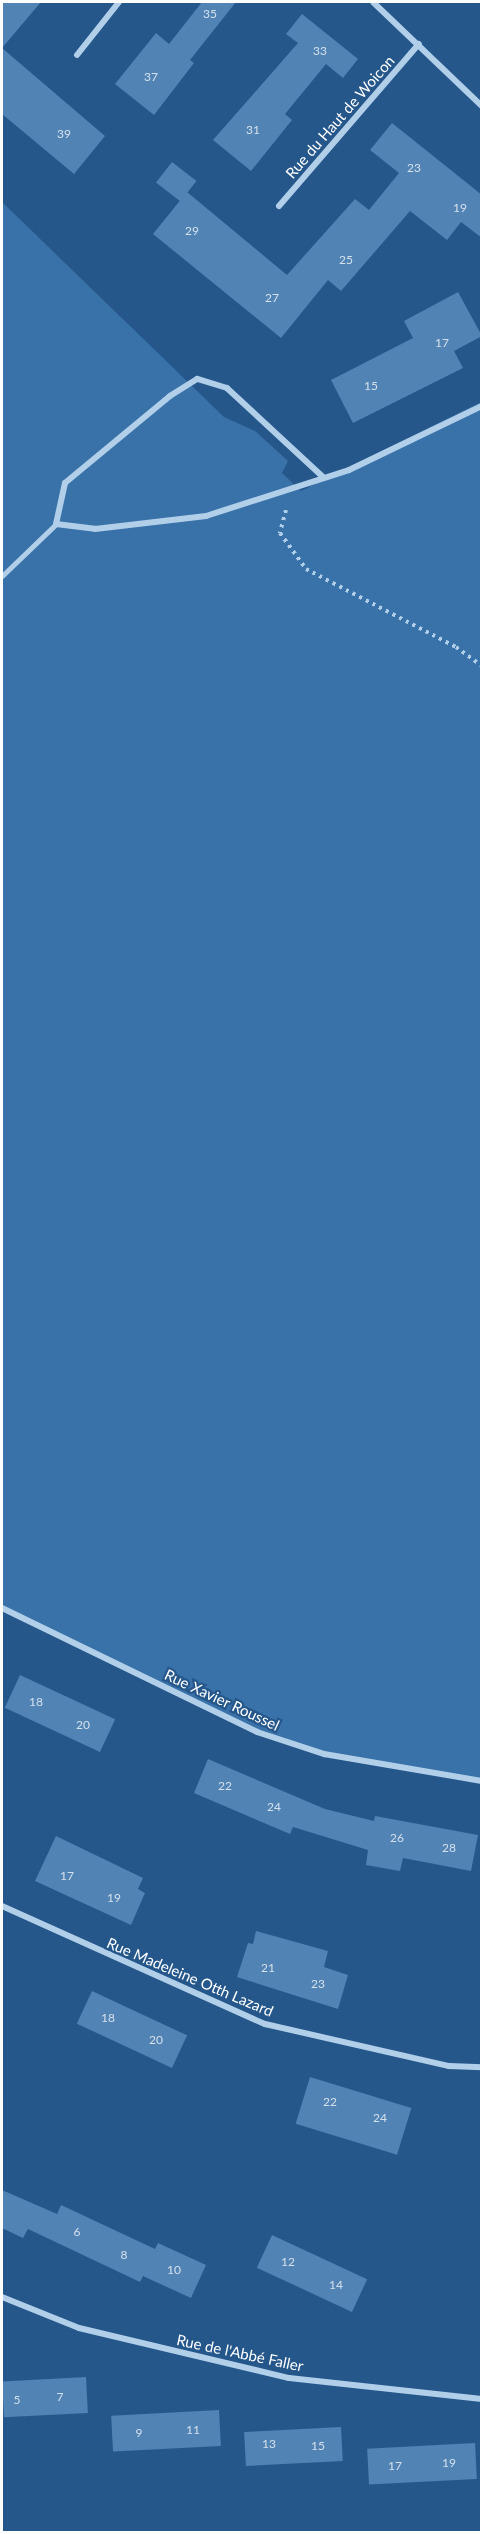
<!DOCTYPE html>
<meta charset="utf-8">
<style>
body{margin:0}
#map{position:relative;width:483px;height:2534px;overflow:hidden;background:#25578b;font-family:Lato,sans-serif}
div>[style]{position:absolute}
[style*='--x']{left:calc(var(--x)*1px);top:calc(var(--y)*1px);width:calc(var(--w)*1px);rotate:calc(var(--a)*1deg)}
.green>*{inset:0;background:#3972a8}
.building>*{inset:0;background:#5183b4;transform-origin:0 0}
.path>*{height:4px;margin-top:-2px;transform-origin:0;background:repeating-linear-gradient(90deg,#b2cfea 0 3px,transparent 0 7.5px)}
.lane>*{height:4.5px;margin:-2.25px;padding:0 2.25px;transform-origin:2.25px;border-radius:2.25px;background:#b2cfea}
.street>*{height:6px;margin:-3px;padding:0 3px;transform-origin:3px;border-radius:3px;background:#b2cfea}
span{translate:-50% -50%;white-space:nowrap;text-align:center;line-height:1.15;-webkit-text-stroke:4.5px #25578b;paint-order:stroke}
.number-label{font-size:12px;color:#d4e0ec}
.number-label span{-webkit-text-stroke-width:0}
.street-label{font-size:15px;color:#fff}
.frame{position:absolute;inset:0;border:3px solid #fff;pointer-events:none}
</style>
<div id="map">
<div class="green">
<div style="clip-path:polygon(2px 202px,224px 417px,255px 431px,288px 461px,282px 473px,301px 491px,481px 402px,481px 1780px,324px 1754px,257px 1732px,2px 1608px)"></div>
</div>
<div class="building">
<div style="clip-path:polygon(2px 2px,41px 2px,2px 48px,105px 136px,74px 174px,2px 114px)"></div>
<div style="clip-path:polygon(202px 2px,236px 2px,190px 60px,194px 63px,154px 115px,115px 84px,156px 33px,169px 44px)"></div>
<div style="clip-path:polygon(302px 14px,358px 59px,343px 78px,326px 64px,285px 114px,292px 120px,251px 171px,213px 140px,298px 43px,286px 34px)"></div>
<div style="clip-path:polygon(392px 123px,482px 195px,482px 238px,461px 222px,447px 240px,410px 211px,341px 291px,328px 280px,281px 338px,153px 234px,187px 192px,287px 275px,355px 199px,369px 210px,399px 173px,370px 150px)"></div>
<div style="left:172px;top:162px;width:31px;height:26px;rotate:38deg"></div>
<div style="clip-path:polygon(458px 292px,482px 336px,454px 351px,463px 368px,353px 423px,331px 380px,413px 338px,404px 321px)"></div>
<div style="left:20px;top:1675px;width:105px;height:36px;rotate:25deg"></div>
<div style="clip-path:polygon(208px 1759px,325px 1809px,374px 1821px,375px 1816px,478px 1835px,471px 1871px,403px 1858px,400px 1871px,366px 1865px,368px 1850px,293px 1827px,290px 1834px,194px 1793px)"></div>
<div style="clip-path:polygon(56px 1836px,143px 1878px,138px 1889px,145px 1893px,131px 1925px,35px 1881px)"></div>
<div style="clip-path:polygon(256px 1931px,328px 1951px,324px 1967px,348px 1975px,338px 2009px,237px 1977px,248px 1943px,253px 1944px)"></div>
<div style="left:92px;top:1991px;width:105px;height:36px;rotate:25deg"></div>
<div style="left:310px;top:2077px;width:106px;height:49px;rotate:17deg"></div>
<div style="clip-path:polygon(2px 2190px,57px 2214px,61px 2205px,155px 2249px,158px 2243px,206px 2265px,191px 2298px,143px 2276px,140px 2282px,28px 2229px,23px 2238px,2px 2228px)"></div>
<div style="left:272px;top:2235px;width:105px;height:36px;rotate:25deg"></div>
<div style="left:86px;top:2377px;width:36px;height:84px;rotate:87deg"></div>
<div style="left:219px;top:2410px;width:36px;height:108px;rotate:87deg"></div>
<div style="left:341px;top:2427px;width:34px;height:97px;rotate:87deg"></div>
<div style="left:475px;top:2443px;width:36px;height:108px;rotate:87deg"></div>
</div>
<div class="path">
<div style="--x:286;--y:510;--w:24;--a:105"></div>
<div style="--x:280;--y:533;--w:44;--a:54.2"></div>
<div style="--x:306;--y:569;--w:169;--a:27.5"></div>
<div style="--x:456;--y:647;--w:32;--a:36"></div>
</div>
<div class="lane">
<div style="--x:2;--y:576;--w:75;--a:-43.9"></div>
</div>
<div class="street">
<div style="--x:373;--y:2;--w:151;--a:43.7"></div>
<div style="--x:77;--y:55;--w:68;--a:-51.6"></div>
<div style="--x:279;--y:206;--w:214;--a:-49.2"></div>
<div style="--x:323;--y:477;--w:131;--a:-137.2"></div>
<div style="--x:227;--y:388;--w:31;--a:-163"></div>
<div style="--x:197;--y:379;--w:32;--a:148"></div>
<div style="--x:170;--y:396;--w:136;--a:140.4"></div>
<div style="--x:65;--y:483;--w:42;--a:102.4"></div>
<div style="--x:56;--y:524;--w:39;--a:7"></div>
<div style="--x:95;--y:529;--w:112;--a:-6.7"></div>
<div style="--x:206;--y:516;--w:150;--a:-17.8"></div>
<div style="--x:349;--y:470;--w:148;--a:-25.7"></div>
<div style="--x:2;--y:1608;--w:284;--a:25.9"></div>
<div style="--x:257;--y:1732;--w:71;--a:18.2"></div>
<div style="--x:324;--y:1754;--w:160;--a:9.7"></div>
<div style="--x:2;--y:1906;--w:288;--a:24.2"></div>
<div style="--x:265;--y:2024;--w:189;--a:12.9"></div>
<div style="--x:449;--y:2066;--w:33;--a:2"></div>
<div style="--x:2;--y:2297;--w:83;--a:21.9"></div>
<div style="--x:79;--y:2328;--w:216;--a:13.4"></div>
<div style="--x:289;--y:2378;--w:194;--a:6.2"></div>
</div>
<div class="number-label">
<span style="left:210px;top:14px">35</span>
<span style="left:320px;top:51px">33</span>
<span style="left:151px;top:77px">37</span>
<span style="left:253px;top:130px">31</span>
<span style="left:64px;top:134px">39</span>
<span style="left:414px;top:168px">23</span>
<span style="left:460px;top:208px">19</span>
<span style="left:192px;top:231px">29</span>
<span style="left:346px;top:260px">25</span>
<span style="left:272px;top:298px">27</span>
<span style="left:442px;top:343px">17</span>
<span style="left:371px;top:386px">15</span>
<span style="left:36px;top:1702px">18</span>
<span style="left:83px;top:1725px">20</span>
<span style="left:225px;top:1786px">22</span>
<span style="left:274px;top:1807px">24</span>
<span style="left:397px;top:1838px">26</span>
<span style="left:449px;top:1848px">28</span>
<span style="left:67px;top:1876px">17</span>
<span style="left:114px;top:1898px">19</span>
<span style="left:268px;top:1968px">21</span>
<span style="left:318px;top:1984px">23</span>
<span style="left:108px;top:2018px">18</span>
<span style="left:156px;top:2040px">20</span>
<span style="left:330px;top:2102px">22</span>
<span style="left:380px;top:2118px">24</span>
<span style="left:77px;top:2232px">6</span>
<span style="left:124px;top:2255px">8</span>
<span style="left:288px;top:2262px">12</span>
<span style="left:174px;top:2270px">10</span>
<span style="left:336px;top:2285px">14</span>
<span style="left:60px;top:2397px">7</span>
<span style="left:17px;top:2400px">5</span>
<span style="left:193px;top:2430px">11</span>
<span style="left:139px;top:2433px">9</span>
<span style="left:269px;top:2444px">13</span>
<span style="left:318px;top:2446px">15</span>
<span style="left:449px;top:2463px">19</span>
<span style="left:395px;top:2466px">17</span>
</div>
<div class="street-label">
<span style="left:340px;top:117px;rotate:-49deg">Rue du Haut de Woicon</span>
<span style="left:222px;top:1700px;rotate:25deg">Rue Xavier Roussel</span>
<span style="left:190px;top:1977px;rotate:23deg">Rue Madeleine Otth Lazard</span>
<span style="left:240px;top:2353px;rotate:12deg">Rue de l'Abbé Faller</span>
</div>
<div class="frame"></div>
</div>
